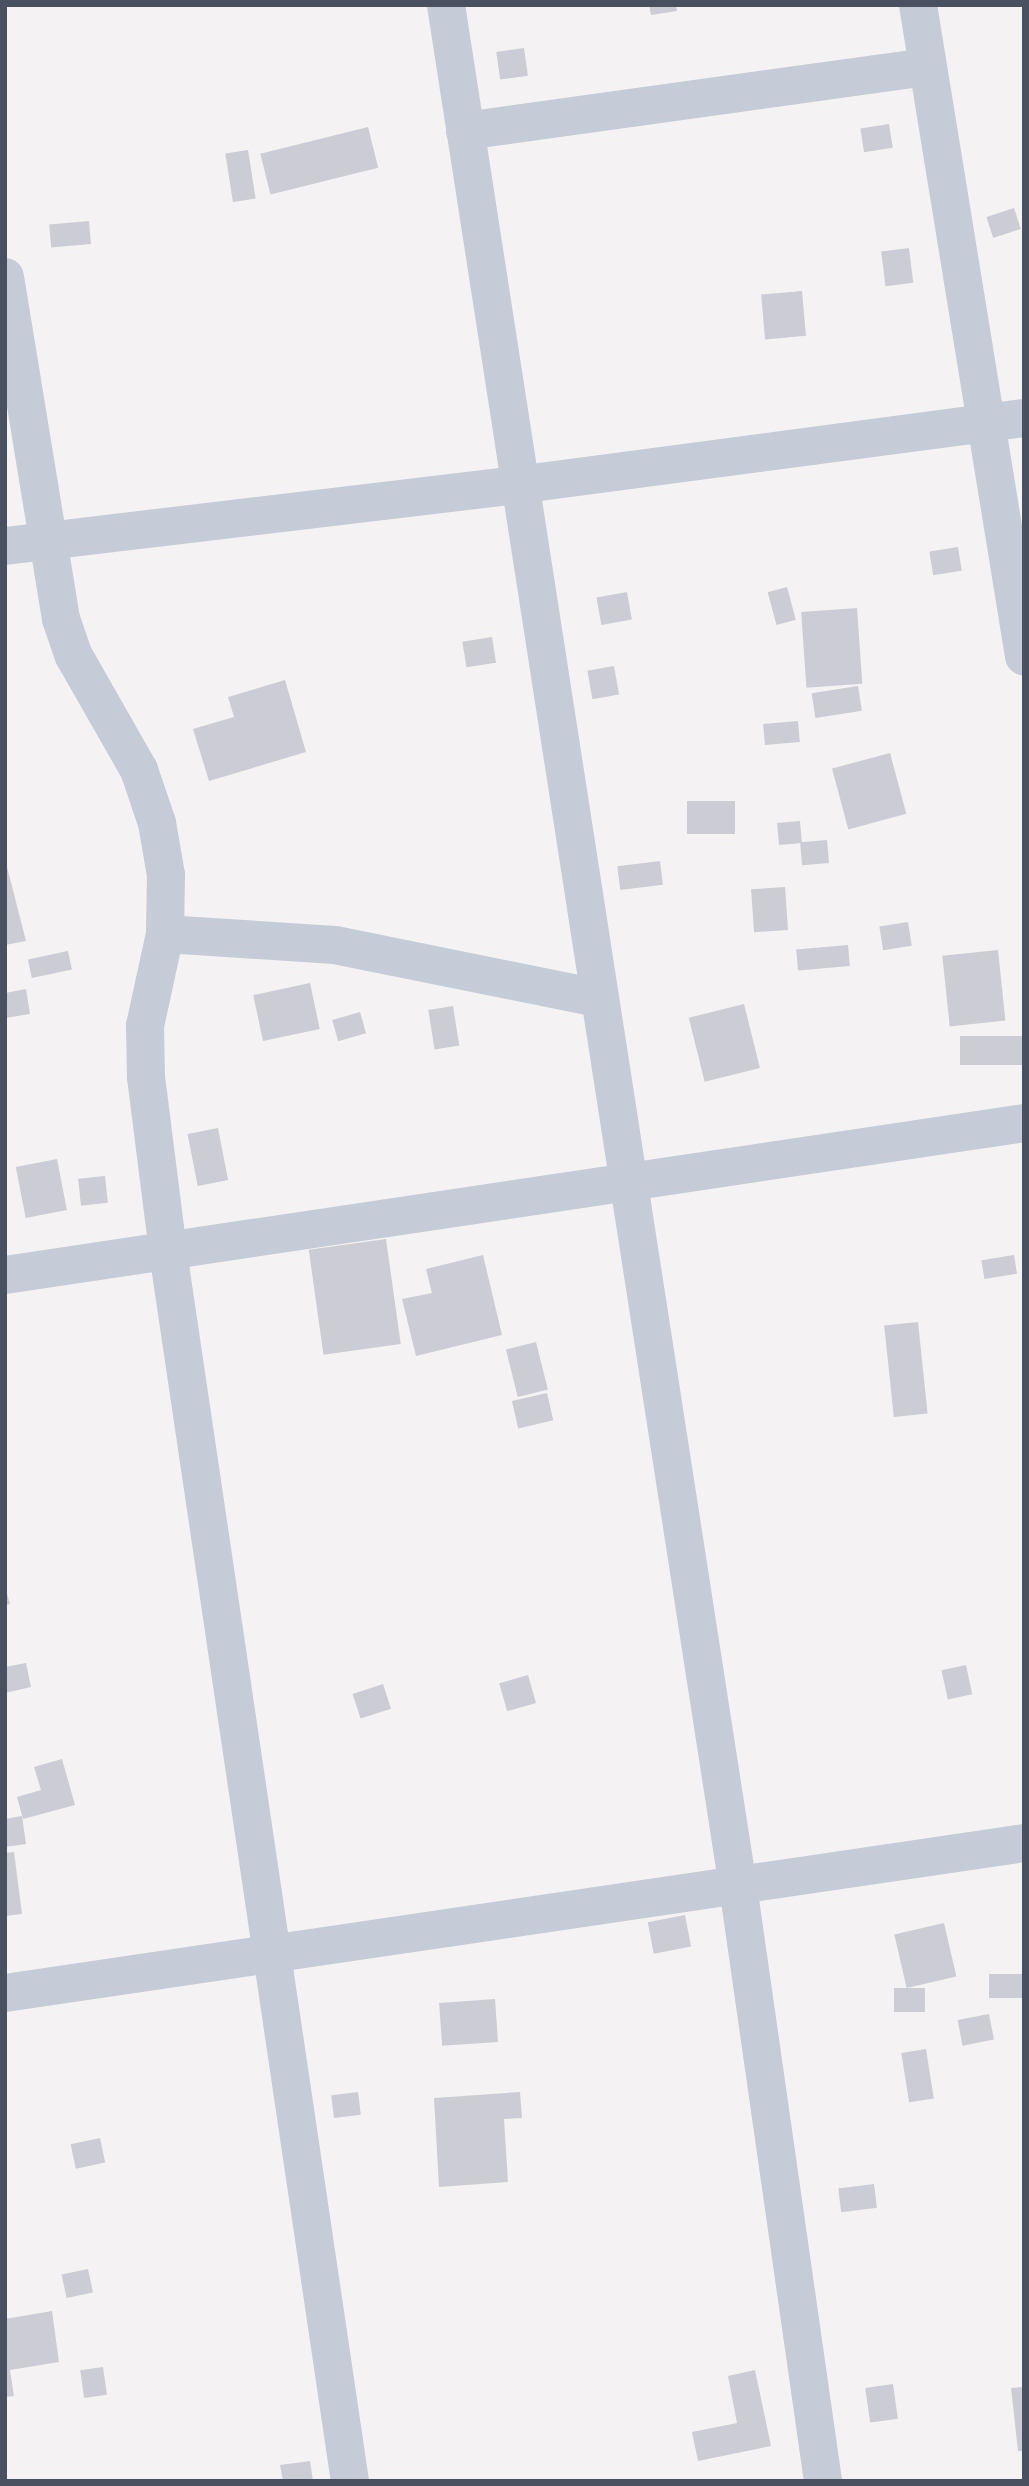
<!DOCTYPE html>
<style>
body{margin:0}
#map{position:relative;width:1029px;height:2486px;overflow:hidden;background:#f4f2f2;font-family:"Space Grotesk",sans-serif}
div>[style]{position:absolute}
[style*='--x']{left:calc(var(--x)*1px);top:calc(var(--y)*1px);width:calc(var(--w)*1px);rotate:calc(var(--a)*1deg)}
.building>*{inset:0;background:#cccdd4;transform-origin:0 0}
.minor>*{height:38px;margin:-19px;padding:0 19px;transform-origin:19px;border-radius:19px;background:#c5cbd7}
span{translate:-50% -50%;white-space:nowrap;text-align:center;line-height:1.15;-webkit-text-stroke:5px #fff;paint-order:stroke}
.frame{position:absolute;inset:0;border:7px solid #495161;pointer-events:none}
</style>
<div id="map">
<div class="building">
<div style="clip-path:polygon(649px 5px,676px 5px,677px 11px,651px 15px)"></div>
<div style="left:524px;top:48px;width:28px;height:28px;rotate:82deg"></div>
<div style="left:889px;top:124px;width:24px;height:29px;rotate:81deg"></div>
<div style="left:368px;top:127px;width:42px;height:111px;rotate:76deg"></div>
<div style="left:248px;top:150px;width:49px;height:23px;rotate:81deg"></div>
<div style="left:1014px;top:208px;width:22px;height:29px;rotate:72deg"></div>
<div style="left:89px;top:221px;width:23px;height:40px;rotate:85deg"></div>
<div style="left:909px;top:248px;width:35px;height:28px;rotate:83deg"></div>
<div style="left:802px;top:291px;width:45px;height:41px;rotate:85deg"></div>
<div style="left:958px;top:547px;width:24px;height:29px;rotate:81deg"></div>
<div style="left:787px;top:587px;width:34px;height:20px;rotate:75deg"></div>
<div style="left:627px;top:592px;width:28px;height:31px;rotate:80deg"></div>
<div style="left:857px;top:608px;width:76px;height:56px;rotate:86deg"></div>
<div style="left:492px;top:637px;width:26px;height:30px;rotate:81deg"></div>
<div style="left:614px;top:666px;width:29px;height:27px;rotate:80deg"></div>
<div style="clip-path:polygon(285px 680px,306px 752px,209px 781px,193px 729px,234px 717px,228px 697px)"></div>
<div style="left:858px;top:686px;width:25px;height:47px;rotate:81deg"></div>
<div style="left:798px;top:721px;width:21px;height:35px;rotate:85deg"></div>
<div style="left:890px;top:753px;width:63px;height:60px;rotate:75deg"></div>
<div style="left:687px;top:801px;width:48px;height:33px"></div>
<div style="left:800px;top:821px;width:22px;height:23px;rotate:85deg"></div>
<div style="left:827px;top:840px;width:23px;height:27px;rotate:85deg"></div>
<div style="clip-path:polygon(5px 859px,26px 941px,5px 945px)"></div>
<div style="left:660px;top:861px;width:24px;height:43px;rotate:83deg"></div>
<div style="left:785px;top:887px;width:43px;height:34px;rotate:86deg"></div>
<div style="left:908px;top:922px;width:24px;height:29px;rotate:81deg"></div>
<div style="left:848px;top:945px;width:21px;height:52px;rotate:85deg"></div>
<div style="left:998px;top:950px;width:71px;height:56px;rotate:84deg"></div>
<div style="left:68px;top:951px;width:19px;height:41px;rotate:78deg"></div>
<div style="left:310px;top:983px;width:47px;height:58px;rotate:78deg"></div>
<div style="clip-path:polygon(26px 989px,30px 1014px,5px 1018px,5px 993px)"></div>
<div style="left:744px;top:1004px;width:66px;height:57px;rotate:76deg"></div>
<div style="left:453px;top:1006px;width:40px;height:25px;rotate:81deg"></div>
<div style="left:360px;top:1012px;width:22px;height:29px;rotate:74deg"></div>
<div style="left:1024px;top:1036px;width:29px;height:64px;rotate:90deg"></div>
<div style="left:218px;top:1128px;width:53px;height:31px;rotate:79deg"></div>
<div style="left:57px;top:1159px;width:52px;height:42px;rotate:79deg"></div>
<div style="left:105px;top:1176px;width:27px;height:27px;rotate:84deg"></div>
<div style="left:386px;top:1239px;width:106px;height:78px;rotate:82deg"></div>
<div style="clip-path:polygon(483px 1255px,502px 1335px,416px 1356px,402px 1299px,432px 1293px,426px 1269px)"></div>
<div style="left:1014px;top:1255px;width:19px;height:33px;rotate:81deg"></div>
<div style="left:918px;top:1322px;width:92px;height:34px;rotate:84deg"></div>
<div style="left:536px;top:1342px;width:49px;height:31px;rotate:76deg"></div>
<div style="left:547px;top:1393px;width:28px;height:36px;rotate:77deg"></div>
<div style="clip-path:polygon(5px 1587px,10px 1604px,5px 1605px)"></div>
<div style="clip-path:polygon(26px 1663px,31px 1687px,5px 1693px,5px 1667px)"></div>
<div style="left:966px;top:1665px;width:30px;height:25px;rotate:78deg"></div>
<div style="left:528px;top:1675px;width:29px;height:30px;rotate:74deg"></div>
<div style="left:383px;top:1684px;width:26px;height:32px;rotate:72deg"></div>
<div style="clip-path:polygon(62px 1759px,75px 1805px,23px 1819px,17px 1797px,41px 1790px,34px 1767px)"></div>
<div style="clip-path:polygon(22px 1816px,26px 1844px,5px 1847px,5px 1819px)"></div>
<div style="clip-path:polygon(14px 1852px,22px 1914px,5px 1916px,5px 1853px)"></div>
<div style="left:685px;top:1915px;width:32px;height:38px;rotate:79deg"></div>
<div style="left:944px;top:1923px;width:55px;height:51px;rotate:77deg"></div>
<div style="left:1024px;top:1974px;width:24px;height:35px;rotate:90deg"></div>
<div style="left:894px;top:1988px;width:31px;height:24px"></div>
<div style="left:495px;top:1999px;width:43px;height:56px;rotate:86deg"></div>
<div style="left:989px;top:2014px;width:26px;height:32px;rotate:79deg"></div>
<div style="left:926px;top:2049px;width:50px;height:25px;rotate:81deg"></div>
<div style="left:358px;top:2092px;width:23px;height:27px;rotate:83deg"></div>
<div style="clip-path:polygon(520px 2092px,522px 2118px,504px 2119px,508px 2182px,439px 2187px,434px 2098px)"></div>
<div style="left:100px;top:2138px;width:25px;height:30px;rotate:78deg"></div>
<div style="left:874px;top:2184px;width:24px;height:36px;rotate:83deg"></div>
<div style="left:88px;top:2269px;width:24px;height:27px;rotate:78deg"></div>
<div style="clip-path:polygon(52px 2311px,59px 2362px,10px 2370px,14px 2396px,5px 2397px,5px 2319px)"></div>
<div style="left:103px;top:2367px;width:28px;height:23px;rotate:82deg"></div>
<div style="clip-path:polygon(755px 2370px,771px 2446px,698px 2461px,692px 2432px,737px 2423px,728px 2376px)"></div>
<div style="left:893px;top:2384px;width:35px;height:28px;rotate:82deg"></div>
<div style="clip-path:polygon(1024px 2387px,1024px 2451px,1018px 2451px,1011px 2388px)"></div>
<div style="clip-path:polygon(310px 2461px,313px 2481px,283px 2481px,280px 2465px)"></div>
</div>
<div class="minor">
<div style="--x:446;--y:5;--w:1904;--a:81.18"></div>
<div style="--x:738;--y:1886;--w:601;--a:81.87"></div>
<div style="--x:918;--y:5;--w:660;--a:80.75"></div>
<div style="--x:465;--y:131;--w:466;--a:-7.9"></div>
<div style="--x:5;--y:277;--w:347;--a:80.7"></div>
<div style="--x:61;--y:619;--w:39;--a:71"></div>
<div style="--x:74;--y:656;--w:131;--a:60.3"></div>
<div style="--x:139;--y:770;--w:56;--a:71.2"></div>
<div style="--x:157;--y:823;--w:53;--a:80.2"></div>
<div style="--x:166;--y:875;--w:59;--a:91"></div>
<div style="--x:165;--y:934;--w:94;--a:102.3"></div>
<div style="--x:145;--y:1026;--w:51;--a:88.9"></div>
<div style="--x:146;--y:1077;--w:176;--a:82.8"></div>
<div style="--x:168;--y:1252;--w:1242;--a:81.58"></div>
<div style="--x:5;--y:546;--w:516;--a:-6.79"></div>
<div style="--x:517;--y:485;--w:511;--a:-7.53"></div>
<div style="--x:165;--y:934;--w:170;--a:3.7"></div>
<div style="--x:335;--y:945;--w:267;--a:11.4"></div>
<div style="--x:5;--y:1275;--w:1030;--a:-8.48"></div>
<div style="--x:5;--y:1993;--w:1030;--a:-8.37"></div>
</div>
<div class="frame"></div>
</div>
